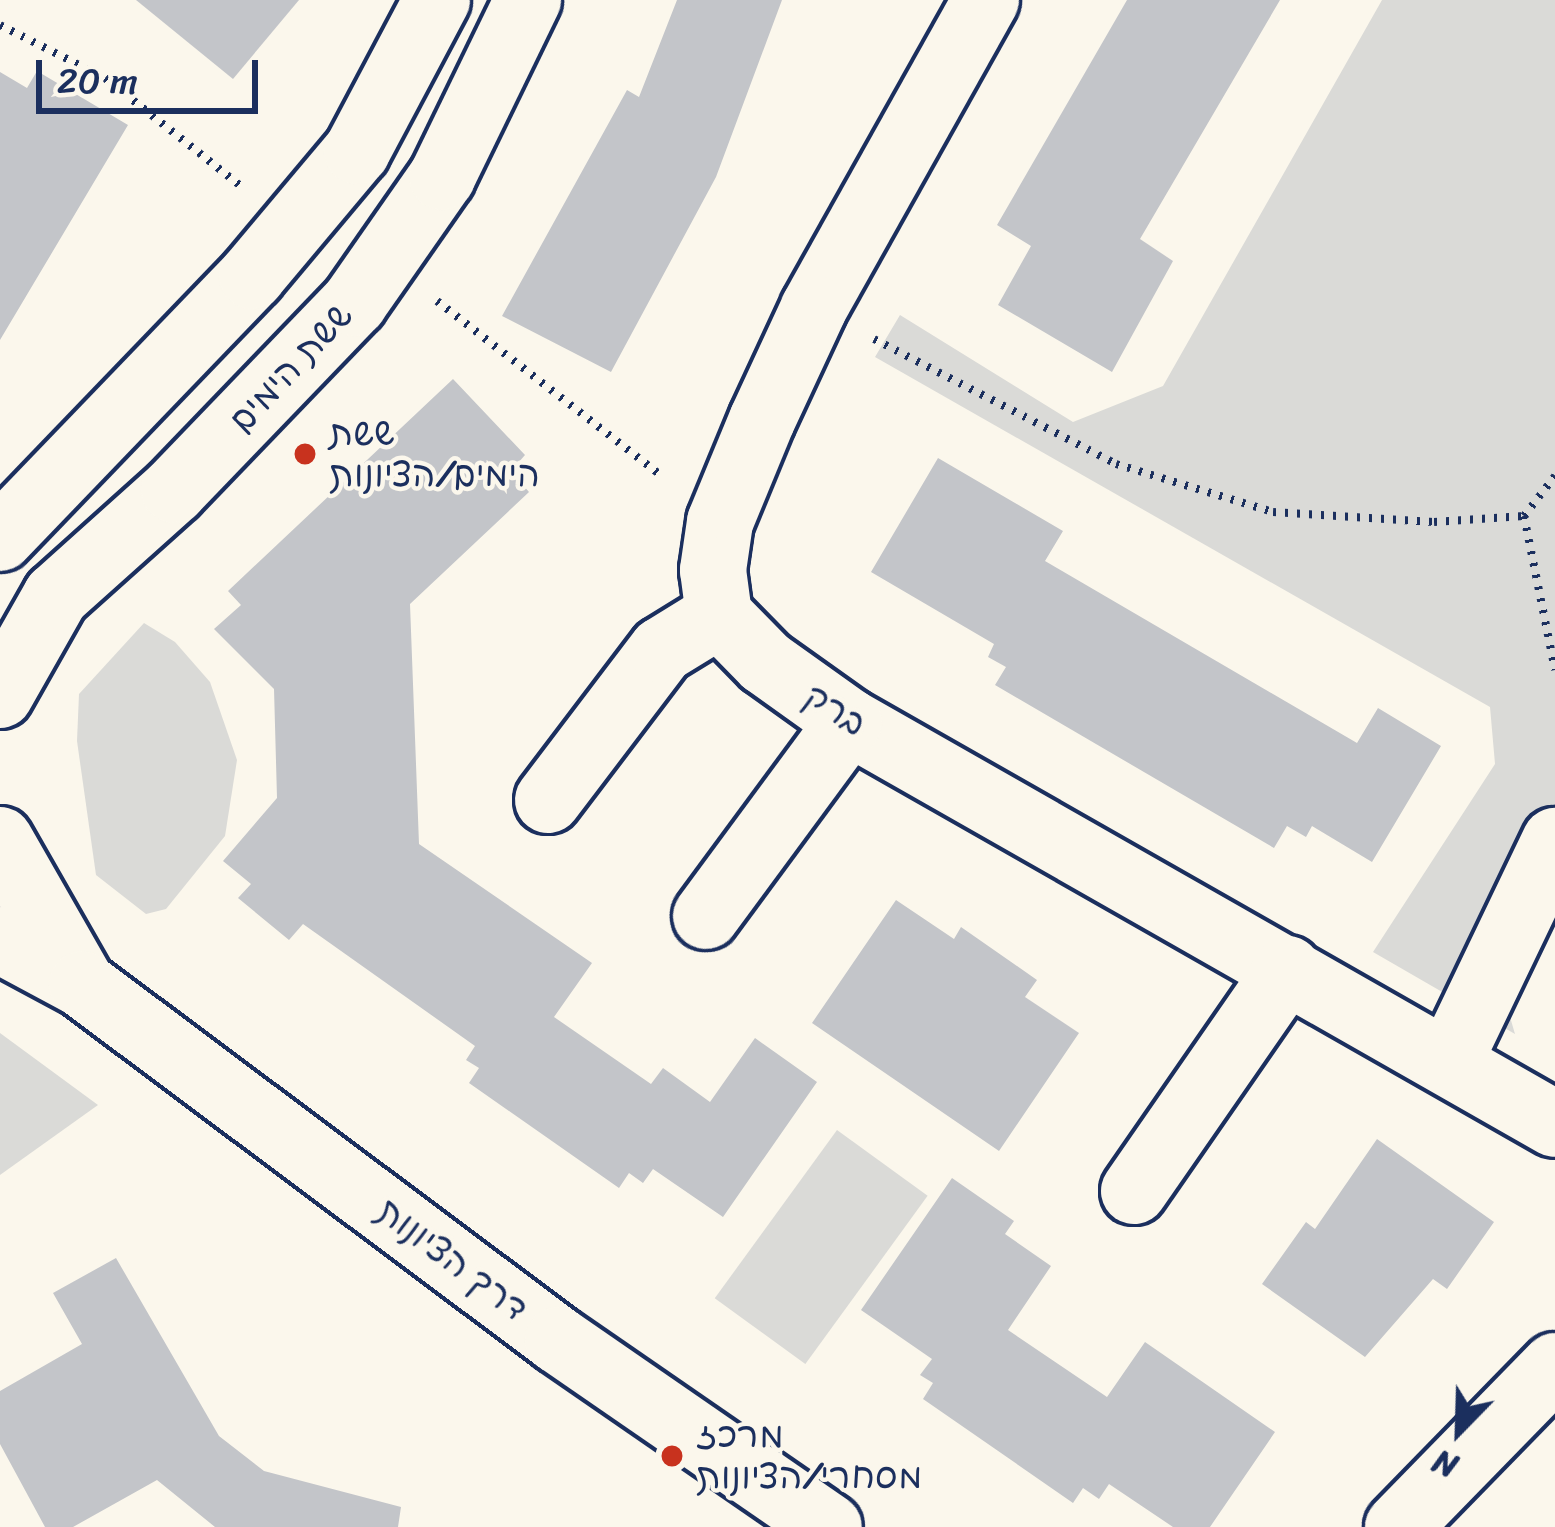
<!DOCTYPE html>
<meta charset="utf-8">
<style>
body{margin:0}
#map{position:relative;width:1555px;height:1527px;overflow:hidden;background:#fbf7ec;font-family:Sriracha,"Playpen Sans Hebrew",sans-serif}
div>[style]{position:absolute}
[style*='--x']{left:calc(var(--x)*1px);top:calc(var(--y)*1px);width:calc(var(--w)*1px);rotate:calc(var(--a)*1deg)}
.green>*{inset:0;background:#dadad7;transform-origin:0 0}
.building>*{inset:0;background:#c3c5c9}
.path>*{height:8px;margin-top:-4px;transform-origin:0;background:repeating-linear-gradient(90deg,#1b2f5e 0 3px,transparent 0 12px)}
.roads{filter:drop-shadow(3px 0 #1b2f5e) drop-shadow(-3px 0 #1b2f5e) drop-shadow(0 3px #1b2f5e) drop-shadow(0 -3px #1b2f5e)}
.minor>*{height:66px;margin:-33px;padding:0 33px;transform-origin:33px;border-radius:33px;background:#fbf7ec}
.dots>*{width:33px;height:33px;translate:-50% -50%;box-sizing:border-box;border:6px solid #fbf7ec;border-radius:50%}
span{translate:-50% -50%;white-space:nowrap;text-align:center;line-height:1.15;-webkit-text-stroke:9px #fbf7ec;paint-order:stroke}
.street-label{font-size:36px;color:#1b2f5e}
.poi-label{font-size:36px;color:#1b2f5e}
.left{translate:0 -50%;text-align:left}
.north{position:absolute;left:1399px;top:1371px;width:120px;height:120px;-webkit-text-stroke:9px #fbf7ec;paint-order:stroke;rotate:203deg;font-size:33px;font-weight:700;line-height:48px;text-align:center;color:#1b2f5e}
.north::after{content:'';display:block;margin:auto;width:42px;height:54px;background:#1b2f5e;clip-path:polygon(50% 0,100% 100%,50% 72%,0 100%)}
.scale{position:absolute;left:36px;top:60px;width:222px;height:54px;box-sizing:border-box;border:6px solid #1b2f5e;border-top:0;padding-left:15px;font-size:36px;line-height:42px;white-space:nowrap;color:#1b2f5e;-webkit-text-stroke:9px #fbf7ec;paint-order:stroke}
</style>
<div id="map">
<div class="green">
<div style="clip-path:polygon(1382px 0,1555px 0,1555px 922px,1510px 1017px,1515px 1034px,1373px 952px,1495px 764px,1490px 707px,875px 357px,900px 315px,1073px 422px,1163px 386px)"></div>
<div style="clip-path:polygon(144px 623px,175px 642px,210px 682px,237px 760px,225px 836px,166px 909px,146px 914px,96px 875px,77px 741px,79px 694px)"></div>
<div style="clip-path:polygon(0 1033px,98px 1105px,0 1175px)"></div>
<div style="left:837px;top:1130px;width:112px;height:208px;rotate:36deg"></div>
</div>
<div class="building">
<div style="clip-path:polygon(136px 0,299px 0,233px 79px)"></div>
<div style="clip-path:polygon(677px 0,782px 0,716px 177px,611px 372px,502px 316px,627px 90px,639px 97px)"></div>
<div style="clip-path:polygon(1127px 0,1280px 0,1140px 239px,1173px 261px,1112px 372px,998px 305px,1031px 246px,997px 225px)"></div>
<div style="clip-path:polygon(37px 71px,128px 125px,0 340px,0 72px,27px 88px)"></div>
<div style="clip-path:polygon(453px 379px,525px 455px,511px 471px,529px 492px,410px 604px,419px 844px,592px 963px,554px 1017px,651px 1084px,663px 1068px,710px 1102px,755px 1038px,817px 1082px,723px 1217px,653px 1169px,643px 1183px,629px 1173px,619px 1188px,469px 1083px,479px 1068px,466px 1060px,475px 1046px,303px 924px,289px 940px,238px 898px,251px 884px,223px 861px,277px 798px,274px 689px,214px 629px,241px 605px,228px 591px)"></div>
<div style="clip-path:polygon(938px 458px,1063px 531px,1045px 561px,1357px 743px,1378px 708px,1441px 746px,1372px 862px,1312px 826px,1306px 837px,1287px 826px,1274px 848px,995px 685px,1006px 667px,988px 657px,994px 644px,871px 572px)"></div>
<div style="clip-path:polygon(896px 900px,954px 939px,961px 927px,1037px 980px,1025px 997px,1079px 1033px,999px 1151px,812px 1023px)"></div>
<div style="clip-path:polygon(1377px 1139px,1494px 1222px,1447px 1289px,1433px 1279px,1365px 1357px,1262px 1284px,1306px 1222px,1315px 1229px)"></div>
<div style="clip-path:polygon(952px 1178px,1014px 1221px,1005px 1234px,1051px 1266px,1008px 1330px,1107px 1397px,1145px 1342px,1275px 1432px,1210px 1527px,1173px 1527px,1109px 1484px,1099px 1499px,1083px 1488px,1073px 1503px,923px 1399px,933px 1383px,920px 1375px,932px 1359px,861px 1310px)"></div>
<div style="clip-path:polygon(116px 1258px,219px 1436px,264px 1471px,401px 1507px,398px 1527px,215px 1527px,157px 1480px,73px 1527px,45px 1527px,0 1444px,0 1391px,82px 1344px,53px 1293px)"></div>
</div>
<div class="path">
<div style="--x:0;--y:25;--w:118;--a:26.8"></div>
<div style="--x:105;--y:78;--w:174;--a:38.5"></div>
<div style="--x:437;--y:301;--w:285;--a:37.9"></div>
<div style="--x:874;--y:339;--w:272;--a:27.3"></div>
<div style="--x:1116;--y:464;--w:164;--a:17"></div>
<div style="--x:1273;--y:512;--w:161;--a:3.6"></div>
<div style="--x:1434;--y:522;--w:90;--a:-3.8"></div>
<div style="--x:1524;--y:516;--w:51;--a:-52.2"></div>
<div style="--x:1524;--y:516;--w:157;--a:78.6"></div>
</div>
<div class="roads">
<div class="minor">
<div style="--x:986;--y:0;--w:353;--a:119.2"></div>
<div style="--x:814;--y:308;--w:123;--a:114.9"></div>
<div style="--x:762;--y:420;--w:110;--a:112.4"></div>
<div style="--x:720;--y:522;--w:49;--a:98.3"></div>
<div style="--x:713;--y:570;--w:45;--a:82.4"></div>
<div style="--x:719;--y:615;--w:66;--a:45.6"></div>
<div style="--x:765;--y:662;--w:103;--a:35.5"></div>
<div style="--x:849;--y:722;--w:812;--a:29.66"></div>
<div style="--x:0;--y:538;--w:364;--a:-46.1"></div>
<div style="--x:252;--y:276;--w:163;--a:-50"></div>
<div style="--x:357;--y:151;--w:171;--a:-62.1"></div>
<div style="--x:0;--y:695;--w:114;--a:-60.5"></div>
<div style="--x:56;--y:596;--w:159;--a:-41.9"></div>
<div style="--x:174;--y:490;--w:260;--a:-46.1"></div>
<div style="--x:354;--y:303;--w:154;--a:-55.1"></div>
<div style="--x:442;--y:177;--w:197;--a:-64.1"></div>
<div style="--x:548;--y:800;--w:188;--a:-52.8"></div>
<div style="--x:662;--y:650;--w:67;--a:-31.6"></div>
<div style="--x:0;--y:840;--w:166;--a:60.3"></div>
<div style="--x:706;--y:916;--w:241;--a:-53.6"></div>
<div style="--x:0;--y:940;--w:93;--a:28.2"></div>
<div style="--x:82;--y:984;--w:594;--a:36.79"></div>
<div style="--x:558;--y:1340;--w:329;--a:34.6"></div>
<div style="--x:1450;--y:1060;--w:243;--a:-64.4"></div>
<div style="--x:1134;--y:1191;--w:270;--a:-55.3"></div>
<div style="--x:1398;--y:1527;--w:225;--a:-45.7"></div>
</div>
</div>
<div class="dots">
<div style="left:305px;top:454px;background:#c8321e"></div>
<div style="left:672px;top:1456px;background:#c8321e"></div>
</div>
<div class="street-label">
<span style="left:291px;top:368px;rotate:-47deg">ששת הימים</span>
<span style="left:835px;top:710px;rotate:33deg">ברק</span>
<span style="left:452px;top:1260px;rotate:37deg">דרך הציונות</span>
</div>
<div class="poi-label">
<span class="left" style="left:329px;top:454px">ששת<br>הימים/הציונות</span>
<span class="left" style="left:696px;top:1456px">מרכז<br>מסחרי/הציונות</span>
</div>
<div class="north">N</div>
<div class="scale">20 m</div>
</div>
